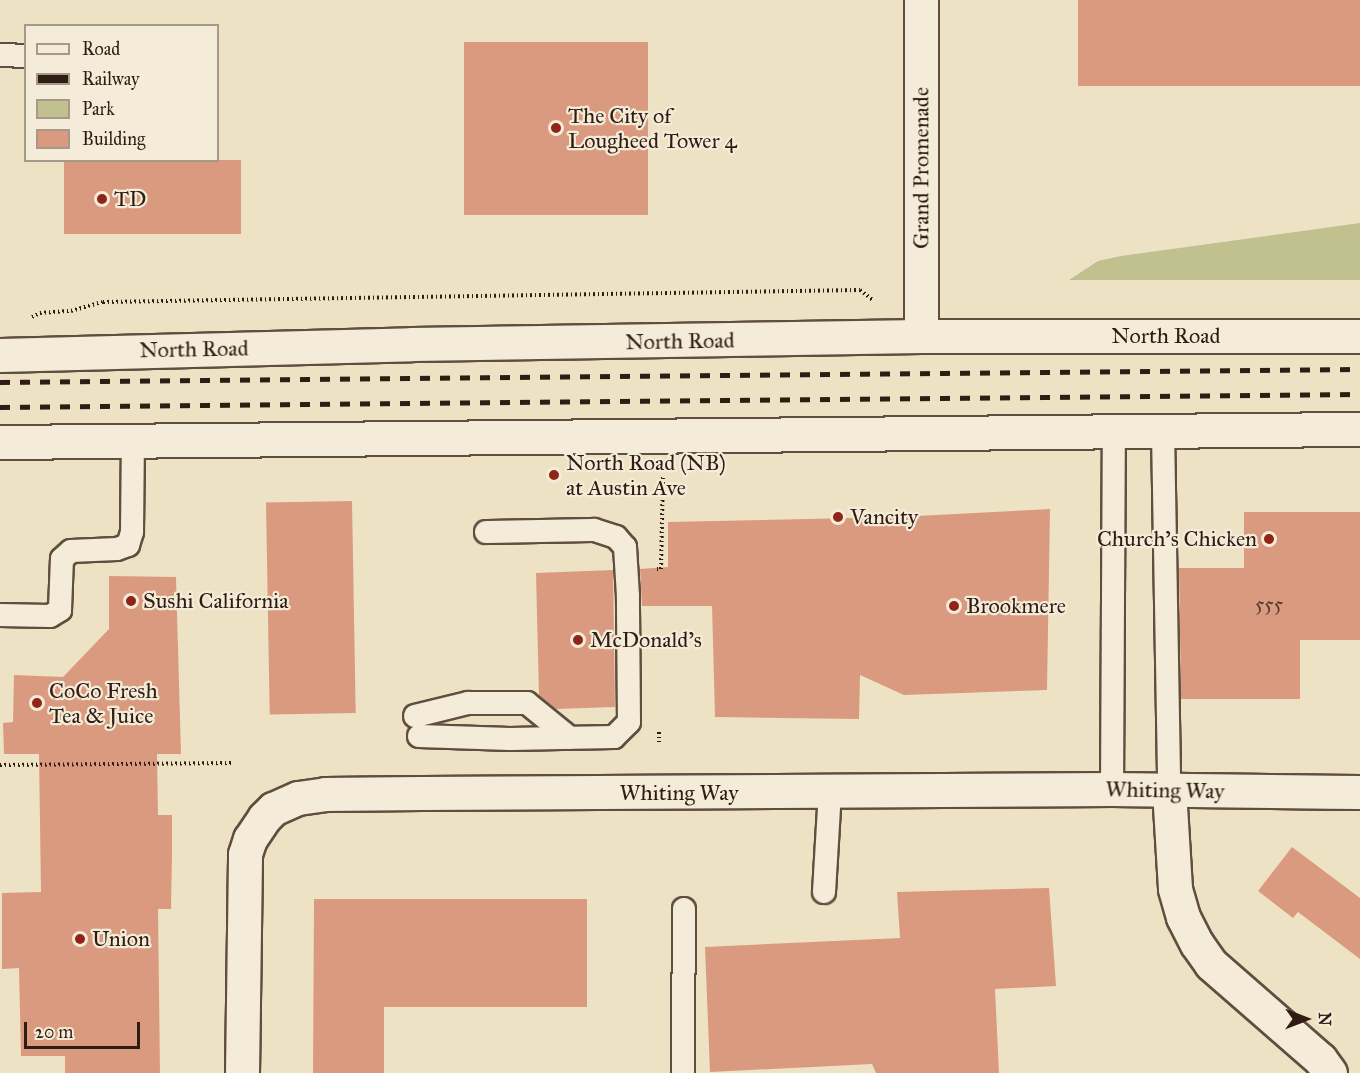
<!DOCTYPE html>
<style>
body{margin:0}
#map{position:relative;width:1360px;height:1073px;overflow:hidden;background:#eee2c4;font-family:"IM FELL Great Primer",serif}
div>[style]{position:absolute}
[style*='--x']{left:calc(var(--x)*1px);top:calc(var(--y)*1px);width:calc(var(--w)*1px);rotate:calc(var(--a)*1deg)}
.green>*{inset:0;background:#c0c18f}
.building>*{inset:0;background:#da9a7f;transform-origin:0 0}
.path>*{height:4px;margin-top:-2px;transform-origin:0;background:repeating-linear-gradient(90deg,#301c13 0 1.5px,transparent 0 4.5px)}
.roads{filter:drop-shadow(2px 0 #604e3f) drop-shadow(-2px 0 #604e3f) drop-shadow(0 2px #604e3f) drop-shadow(0 -2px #604e3f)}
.lane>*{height:22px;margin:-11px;padding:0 11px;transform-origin:11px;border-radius:11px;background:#f4ecd9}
.street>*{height:33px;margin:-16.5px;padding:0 16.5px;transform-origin:16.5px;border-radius:16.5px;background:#f4ecd9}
.secondary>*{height:33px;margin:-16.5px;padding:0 16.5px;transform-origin:16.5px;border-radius:16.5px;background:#f4ecd9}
.rail>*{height:4.5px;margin-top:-2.25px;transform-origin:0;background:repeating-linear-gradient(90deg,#301c13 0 10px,transparent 0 20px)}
.dots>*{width:16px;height:16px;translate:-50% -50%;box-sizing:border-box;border:3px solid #f4ecd9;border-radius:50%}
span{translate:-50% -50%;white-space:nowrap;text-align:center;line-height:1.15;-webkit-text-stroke:4.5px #f4ecd9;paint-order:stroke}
.number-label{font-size:20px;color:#5a3c2e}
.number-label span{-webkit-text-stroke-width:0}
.poi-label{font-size:22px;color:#301c13}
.left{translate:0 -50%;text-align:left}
.right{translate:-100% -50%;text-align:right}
.street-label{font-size:22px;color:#301c13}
.legend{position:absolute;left:24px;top:24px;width:195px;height:138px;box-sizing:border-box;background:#f4ecd9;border:2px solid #a6998a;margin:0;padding:8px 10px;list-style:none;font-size:18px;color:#301c13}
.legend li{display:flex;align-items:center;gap:12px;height:30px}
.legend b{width:30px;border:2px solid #a6998a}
.north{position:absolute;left:1276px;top:989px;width:60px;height:60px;-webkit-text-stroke:4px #f4ecd9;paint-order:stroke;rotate:90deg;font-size:16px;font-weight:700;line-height:24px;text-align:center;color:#301c13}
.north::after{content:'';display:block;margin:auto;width:21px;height:27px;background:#301c13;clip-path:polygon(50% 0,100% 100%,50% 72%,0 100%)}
.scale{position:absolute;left:24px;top:1022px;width:116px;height:27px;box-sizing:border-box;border:3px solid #301c13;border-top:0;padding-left:8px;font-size:18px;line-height:21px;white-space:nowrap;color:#301c13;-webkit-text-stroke:4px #f4ecd9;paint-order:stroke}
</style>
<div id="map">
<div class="green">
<div style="clip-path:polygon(1360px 223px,1360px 280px,1069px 280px,1098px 261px,1121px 256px)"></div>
</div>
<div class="building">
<div style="left:1078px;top:0;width:282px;height:86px"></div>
<div style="left:464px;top:42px;width:184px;height:173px"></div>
<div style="left:64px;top:160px;width:177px;height:74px"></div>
<div style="left:352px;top:501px;width:212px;height:86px;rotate:89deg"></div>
<div style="clip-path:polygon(1050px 509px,1047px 690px,904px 695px,860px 675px,859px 719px,715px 717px,712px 606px,642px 606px,640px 569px,668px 567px,668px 522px,897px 517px)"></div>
<div style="clip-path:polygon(1244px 512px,1360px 512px,1360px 640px,1300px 640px,1300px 699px,1181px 699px,1179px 568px,1244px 568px)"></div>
<div style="clip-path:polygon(613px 570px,615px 707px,556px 709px,539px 696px,536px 573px)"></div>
<div style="clip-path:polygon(109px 576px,176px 577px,181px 754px,157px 754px,158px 815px,172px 815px,172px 854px,171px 909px,158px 909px,160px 1073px,65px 1073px,65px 1056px,21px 1056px,19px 968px,2px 969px,2px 893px,41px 892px,39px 754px,4px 754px,3px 723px,13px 722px,14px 675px,63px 677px,109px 629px)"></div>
<div style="clip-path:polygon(1292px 847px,1360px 898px,1360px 959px,1298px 912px,1293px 918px,1258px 891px)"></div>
<div style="clip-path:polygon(1049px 888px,1056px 986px,995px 989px,999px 1073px,876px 1073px,872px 1064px,710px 1072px,705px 947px,900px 938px,897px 892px)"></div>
<div style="clip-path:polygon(314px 899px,587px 899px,587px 1007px,384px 1007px,384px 1073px,313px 1073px)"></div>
</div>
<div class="path">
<div style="--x:32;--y:317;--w:9;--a:-27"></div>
<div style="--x:40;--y:313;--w:31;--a:-4"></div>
<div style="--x:71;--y:311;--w:33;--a:-16"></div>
<div style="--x:103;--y:302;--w:757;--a:-0.91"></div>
<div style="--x:860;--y:290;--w:16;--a:38"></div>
<div style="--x:657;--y:569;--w:4;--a:0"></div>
<div style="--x:661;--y:569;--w:94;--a:-88.8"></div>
<div style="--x:659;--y:732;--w:10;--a:90"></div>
<div style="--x:0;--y:765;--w:234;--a:-0.5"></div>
</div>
<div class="roads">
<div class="lane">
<div style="--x:0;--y:55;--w:26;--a:2"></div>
<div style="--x:1163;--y:431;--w:359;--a:89"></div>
<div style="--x:0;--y:615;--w:50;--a:1.1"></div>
<div style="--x:50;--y:616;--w:12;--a:-31"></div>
<div style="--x:60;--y:610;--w:51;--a:-87.8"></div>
<div style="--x:62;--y:559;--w:12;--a:-42"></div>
<div style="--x:71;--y:551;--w:46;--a:-2.5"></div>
<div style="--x:117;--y:549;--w:12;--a:-20"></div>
<div style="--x:128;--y:545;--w:14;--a:-73"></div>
<div style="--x:132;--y:532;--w:92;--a:-89.4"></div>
<div style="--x:415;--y:716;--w:55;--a:-13.8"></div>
<div style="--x:468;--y:703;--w:59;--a:0"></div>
<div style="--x:527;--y:703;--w:55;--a:39.1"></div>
<div style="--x:419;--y:736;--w:91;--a:1.9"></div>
<div style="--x:510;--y:739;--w:104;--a:-1.1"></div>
<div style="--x:614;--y:737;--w:21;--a:-45"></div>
<div style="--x:629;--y:722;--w:126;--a:-90.5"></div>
<div style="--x:628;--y:596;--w:49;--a:-93.5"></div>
<div style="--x:625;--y:547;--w:13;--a:-132"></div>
<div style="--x:616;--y:537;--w:23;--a:-162"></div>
<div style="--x:594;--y:530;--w:108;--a:178.9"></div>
<div style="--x:1112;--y:789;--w:357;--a:-89.7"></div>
<div style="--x:824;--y:892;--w:100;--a:-86.6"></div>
<div style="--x:683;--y:1073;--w:164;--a:-89.7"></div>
</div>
<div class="street">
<div style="--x:1169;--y:790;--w:99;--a:86.5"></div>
<div style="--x:1175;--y:889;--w:29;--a:74"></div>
<div style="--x:1183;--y:917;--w:30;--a:63"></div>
<div style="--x:1197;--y:944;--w:24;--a:55"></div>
<div style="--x:1211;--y:964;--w:145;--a:41.1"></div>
<div style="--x:1320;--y:1059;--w:17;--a:54"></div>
</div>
<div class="secondary">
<div style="--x:921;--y:336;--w:336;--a:-90"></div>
<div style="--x:0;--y:355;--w:412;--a:-1.5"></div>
<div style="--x:412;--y:344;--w:509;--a:-0.9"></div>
<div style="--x:921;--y:336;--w:439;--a:0"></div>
<div style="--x:0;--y:442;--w:1360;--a:-0.55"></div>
<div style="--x:242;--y:1073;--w:219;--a:-89.2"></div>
<div style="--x:245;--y:854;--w:16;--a:-72"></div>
<div style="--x:250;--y:839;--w:25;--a:-56"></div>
<div style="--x:264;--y:818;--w:13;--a:-45"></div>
<div style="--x:273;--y:809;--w:27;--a:-24"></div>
<div style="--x:298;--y:798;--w:27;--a:-8"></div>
<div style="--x:325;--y:794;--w:96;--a:-0.6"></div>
<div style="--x:421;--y:793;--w:691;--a:-0.33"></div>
<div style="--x:1112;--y:789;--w:248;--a:0.7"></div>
</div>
</div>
<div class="rail">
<div style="--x:0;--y:382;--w:1360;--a:-0.55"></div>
<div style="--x:0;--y:407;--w:1360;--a:-0.55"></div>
</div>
<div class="dots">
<div style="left:556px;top:128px;background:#8f2418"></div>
<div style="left:102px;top:199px;background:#8f2418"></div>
<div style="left:554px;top:475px;background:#8f2418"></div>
<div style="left:838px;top:517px;background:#8f2418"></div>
<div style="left:1269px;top:539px;background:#8f2418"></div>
<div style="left:131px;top:601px;background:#8f2418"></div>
<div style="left:954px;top:606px;background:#8f2418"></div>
<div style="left:578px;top:640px;background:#8f2418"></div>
<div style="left:37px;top:703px;background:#8f2418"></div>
<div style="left:80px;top:939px;background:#8f2418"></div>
</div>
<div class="number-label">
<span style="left:1269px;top:604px">555</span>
</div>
<div class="poi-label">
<span class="left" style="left:568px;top:128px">The City of<br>Lougheed Tower 4</span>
<span class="left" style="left:114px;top:199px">TD</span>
<span class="left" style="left:566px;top:475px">North Road (NB)<br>at Austin Ave</span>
<span class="left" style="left:850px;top:517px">Vancity</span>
<span class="right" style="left:1257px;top:539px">Church's Chicken</span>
<span class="left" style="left:143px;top:601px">Sushi California</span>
<span class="left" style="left:966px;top:606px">Brookmere</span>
<span class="left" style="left:590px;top:640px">McDonald's</span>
<span class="left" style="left:49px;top:703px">CoCo Fresh<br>Tea &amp; Juice</span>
<span class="left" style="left:92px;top:939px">Union</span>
</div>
<div class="street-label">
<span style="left:921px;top:168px;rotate:-90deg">Grand Promenade</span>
<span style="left:1166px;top:336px">North Road</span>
<span style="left:680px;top:341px;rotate:-1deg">North Road</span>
<span style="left:194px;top:349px;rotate:-1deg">North Road</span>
<span style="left:1165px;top:790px;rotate:1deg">Whiting Way</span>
<span style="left:679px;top:793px">Whiting Way</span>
</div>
<ul class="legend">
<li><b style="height:8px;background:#f4ecd9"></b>Road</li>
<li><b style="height:8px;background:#301c13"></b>Railway</li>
<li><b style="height:16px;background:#c0c18f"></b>Park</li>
<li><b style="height:16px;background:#da9a7f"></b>Building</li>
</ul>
<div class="north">N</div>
<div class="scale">20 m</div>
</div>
